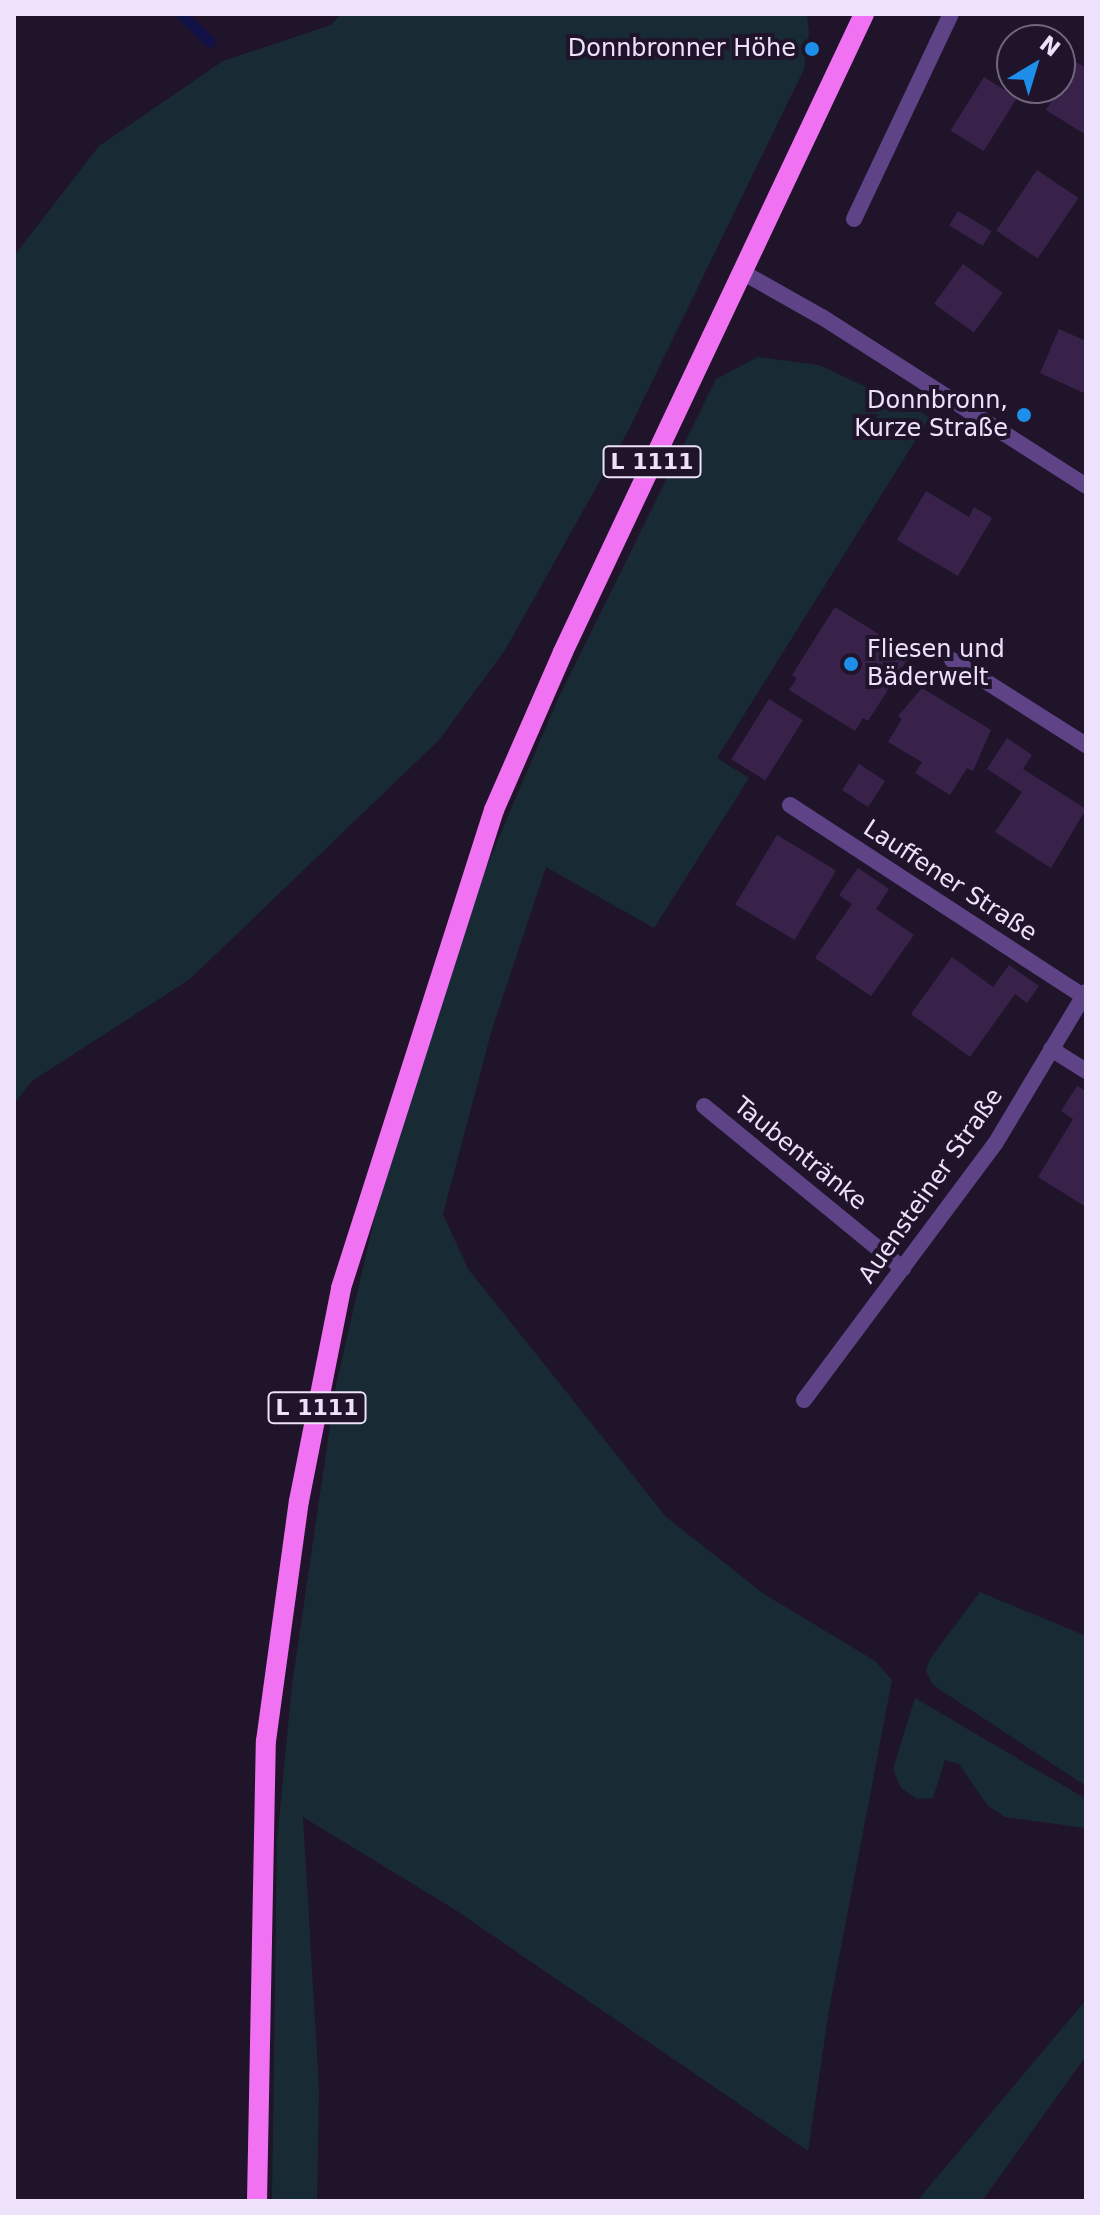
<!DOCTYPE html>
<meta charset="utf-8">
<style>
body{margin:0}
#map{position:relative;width:1100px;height:2215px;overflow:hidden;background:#20142b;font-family:"DejaVu Sans",sans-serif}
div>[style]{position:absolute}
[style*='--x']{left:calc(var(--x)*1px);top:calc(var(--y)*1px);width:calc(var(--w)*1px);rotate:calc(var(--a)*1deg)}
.green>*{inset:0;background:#182b35}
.stream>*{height:11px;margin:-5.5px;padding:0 5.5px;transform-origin:5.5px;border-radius:5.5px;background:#111147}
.building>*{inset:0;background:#38224a;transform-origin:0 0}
.service>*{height:16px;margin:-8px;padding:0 8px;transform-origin:8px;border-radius:8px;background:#5e4486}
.minor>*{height:16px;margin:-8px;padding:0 8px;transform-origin:8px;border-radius:8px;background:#5e4486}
.tertiary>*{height:16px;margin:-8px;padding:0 8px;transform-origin:8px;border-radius:8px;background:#5e4486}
.primary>*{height:20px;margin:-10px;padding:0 10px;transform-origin:10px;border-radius:10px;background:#f072f2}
.dots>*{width:22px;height:22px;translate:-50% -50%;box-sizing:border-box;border:4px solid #20142b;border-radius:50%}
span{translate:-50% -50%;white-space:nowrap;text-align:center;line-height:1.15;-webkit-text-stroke:8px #20142b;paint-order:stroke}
.shield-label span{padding:2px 6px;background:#20142b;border:2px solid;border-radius:6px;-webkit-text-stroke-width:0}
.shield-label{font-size:22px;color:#eee1fc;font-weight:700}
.poi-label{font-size:24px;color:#eee1fc}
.right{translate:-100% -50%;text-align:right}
.left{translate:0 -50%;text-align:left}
.street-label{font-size:24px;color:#eee1fc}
.frame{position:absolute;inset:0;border:16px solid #eee1fc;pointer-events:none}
.north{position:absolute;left:996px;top:24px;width:80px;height:80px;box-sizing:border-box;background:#20142b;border:2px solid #72667f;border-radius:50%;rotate:38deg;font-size:22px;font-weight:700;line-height:32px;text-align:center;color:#eee1fc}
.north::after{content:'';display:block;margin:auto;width:28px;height:36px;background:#1e8eeb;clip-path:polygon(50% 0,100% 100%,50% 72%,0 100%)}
</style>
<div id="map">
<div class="green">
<div style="clip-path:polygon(341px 14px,807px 14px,809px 32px,804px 69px,629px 429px,505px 650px,439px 740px,190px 979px,32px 1081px,14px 1104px,14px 256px,99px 146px,223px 61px,331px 25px)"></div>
<div style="clip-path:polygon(758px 357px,819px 365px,930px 417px,717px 758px,749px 778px,654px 928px,546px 867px,492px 1029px,443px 1214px,468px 1269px,666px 1517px,764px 1594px,875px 1661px,892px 1680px,829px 2010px,808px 2151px,454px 1909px,303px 1817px,319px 2089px,317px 2201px,272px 2201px,277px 1841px,292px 1685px,336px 1385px,381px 1190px,486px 868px,557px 701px,716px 379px)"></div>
<div style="clip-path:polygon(980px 1592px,1086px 1636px,1086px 1786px,933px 1685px,926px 1671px,930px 1659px)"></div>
<div style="clip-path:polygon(915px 1698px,1086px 1799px,1086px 1828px,1005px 1817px,988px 1806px,959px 1764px,945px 1760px,933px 1798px,917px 1799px,901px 1788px,893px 1769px)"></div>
<div style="clip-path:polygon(1086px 2000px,1086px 2056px,982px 2201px,917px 2201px)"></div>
</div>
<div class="stream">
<div style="--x:181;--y:14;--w:40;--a:44"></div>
</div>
<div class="building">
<div style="clip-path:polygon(1076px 62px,1086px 68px,1086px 135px,1046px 110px)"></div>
<div style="left:984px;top:77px;width:39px;height:63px;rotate:32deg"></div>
<div style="left:1037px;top:170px;width:50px;height:73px;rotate:34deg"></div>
<div style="left:958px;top:211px;width:39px;height:17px;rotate:31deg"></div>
<div style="left:963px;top:264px;width:49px;height:49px;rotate:36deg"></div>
<div style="clip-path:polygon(1059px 329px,1086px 341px,1086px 394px,1040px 373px)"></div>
<div style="clip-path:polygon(926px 491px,969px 517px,974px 507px,992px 518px,958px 576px,897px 540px)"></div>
<div style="clip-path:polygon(835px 607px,911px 654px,868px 721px,863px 718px,855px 731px,789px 690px,797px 678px,792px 675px)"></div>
<div style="clip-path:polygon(922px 688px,991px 730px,973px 771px,967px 768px,950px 795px,915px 773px,922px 762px,888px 742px,902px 719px,898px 716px)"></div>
<div style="left:769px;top:699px;width:40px;height:71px;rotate:32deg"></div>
<div style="clip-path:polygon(1007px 738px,1032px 755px,1023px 769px,1086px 809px,1051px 868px,995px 832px,1022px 792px,987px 769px)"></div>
<div style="left:859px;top:764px;width:31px;height:31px;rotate:33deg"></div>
<div style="left:777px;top:835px;width:69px;height:81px;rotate:31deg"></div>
<div style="clip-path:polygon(858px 868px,889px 889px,876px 909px,914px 935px,871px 996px,815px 958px,852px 904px,839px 895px)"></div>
<div style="clip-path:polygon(952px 957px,993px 987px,1009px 965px,1039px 986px,1027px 1003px,1015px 994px,970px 1057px,911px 1014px)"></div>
<div style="clip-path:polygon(1077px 1086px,1086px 1091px,1086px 1207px,1038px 1177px,1073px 1119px,1061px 1111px)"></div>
</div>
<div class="service">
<div style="--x:854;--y:219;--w:227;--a:-64.7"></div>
<div style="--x:1051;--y:1049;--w:41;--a:32.2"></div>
</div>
<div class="minor">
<div style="--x:952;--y:660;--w:159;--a:32.4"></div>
<div style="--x:790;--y:805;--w:350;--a:33.1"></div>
<div style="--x:704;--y:1106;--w:257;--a:39.3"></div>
<div style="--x:804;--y:1400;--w:319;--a:-53.3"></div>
<div style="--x:995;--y:1144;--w:177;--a:-59.1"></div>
</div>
<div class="tertiary">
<div style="--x:742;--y:272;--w:92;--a:29.4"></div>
<div style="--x:822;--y:317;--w:313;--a:32.6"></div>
</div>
<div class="primary">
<div style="--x:257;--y:2201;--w:460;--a:-88.9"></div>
<div style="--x:266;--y:1741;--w:242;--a:-82.2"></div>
<div style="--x:299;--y:1501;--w:217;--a:-78.8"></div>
<div style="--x:341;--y:1288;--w:502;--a:-72.25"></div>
<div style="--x:494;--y:810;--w:172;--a:-66.4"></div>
<div style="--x:563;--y:652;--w:705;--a:-64.74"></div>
</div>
<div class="dots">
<div style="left:812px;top:49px;background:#1e8eeb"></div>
<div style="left:1024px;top:415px;background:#1e8eeb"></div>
<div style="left:851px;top:664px;background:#1e8eeb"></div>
</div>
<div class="shield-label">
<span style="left:652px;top:462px">L 1111</span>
<span style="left:317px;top:1408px">L 1111</span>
</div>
<div class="poi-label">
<span class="right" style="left:796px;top:49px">Donnbronner Höhe</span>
<span class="right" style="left:1008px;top:415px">Donnbronn,<br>Kurze Straße</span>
<span class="left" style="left:867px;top:664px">Fliesen und<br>Bäderwelt</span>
</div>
<div class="street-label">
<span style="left:950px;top:881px;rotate:33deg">Lauffener Straße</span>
<span style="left:800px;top:1154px;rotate:39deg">Taubentränke</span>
<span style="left:931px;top:1186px;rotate:-55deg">Auensteiner Straße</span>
</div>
<div class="frame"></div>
<div class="north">N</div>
</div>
